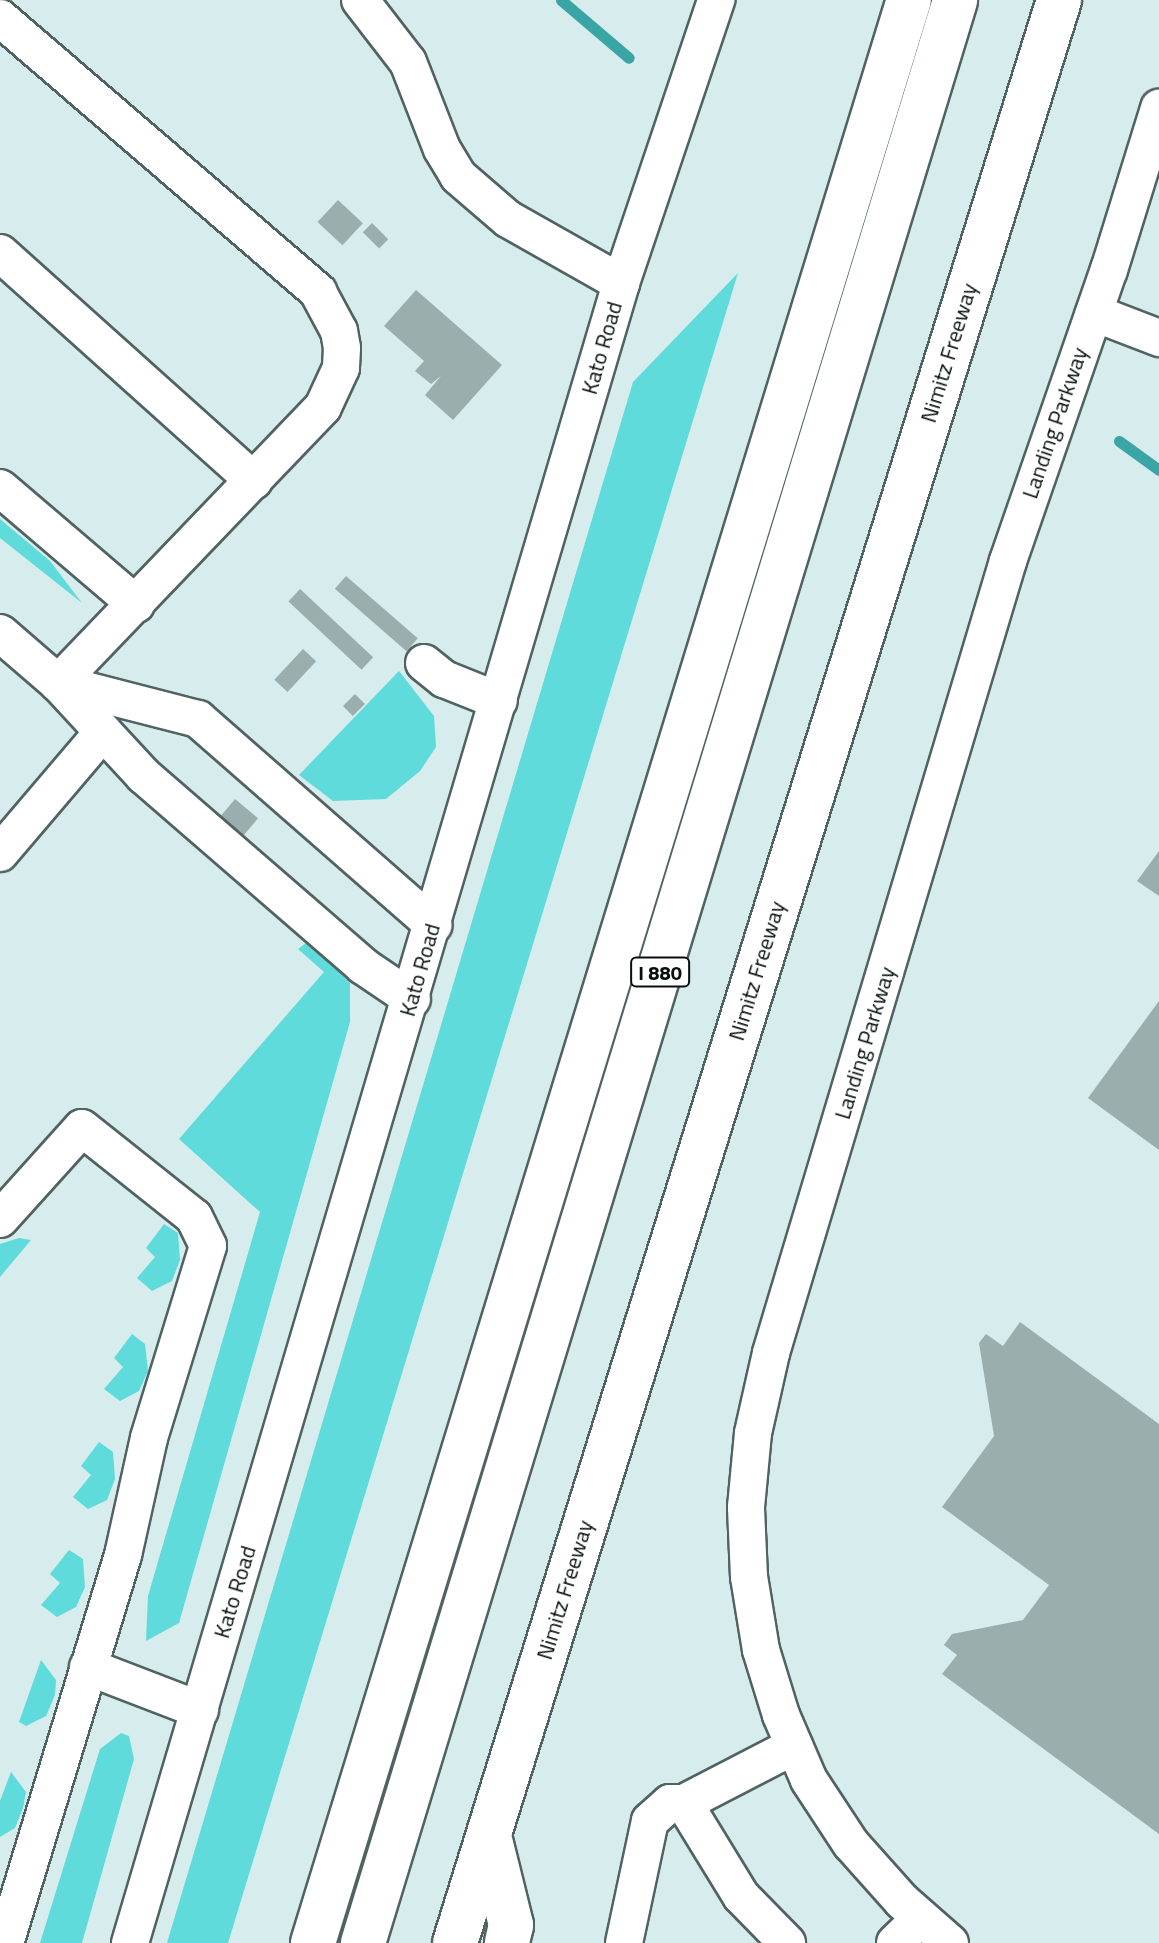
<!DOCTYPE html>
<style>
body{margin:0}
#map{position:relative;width:1159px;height:1943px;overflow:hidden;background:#d7ecec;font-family:"Titillium Web",sans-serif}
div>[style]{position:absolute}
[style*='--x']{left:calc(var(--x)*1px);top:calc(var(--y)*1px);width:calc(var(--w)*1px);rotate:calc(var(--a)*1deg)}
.green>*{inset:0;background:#5edbda}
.stream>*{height:11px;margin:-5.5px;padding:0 5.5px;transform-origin:5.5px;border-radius:5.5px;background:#39a6a5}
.building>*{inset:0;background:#99aead;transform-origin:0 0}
.roads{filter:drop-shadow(2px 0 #506362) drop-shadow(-2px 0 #506362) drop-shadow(0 2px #506362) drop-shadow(0 -2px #506362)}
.minor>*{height:36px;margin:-18px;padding:0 18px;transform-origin:18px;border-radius:18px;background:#fff}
.highway>*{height:44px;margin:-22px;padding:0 22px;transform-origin:22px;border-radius:22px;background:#fff}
span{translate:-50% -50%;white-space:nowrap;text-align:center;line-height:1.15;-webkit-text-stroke:8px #fff;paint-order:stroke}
.shield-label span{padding:2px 6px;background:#fff;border:2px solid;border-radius:6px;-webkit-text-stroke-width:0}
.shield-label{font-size:20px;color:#070e0e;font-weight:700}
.street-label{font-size:22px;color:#070e0e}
</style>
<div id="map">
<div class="green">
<div style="clip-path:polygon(738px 273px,228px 1943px,167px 1943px,633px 382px)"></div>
<div style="clip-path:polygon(0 519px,50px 561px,82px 603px,0 538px)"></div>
<div style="clip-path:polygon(399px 671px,434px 716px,436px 747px,420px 771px,386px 799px,333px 801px,299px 775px)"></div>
<div style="clip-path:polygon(310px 940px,350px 983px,350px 1022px,179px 1623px,146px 1641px,148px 1596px,260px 1212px,179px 1139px,324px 972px,298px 949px)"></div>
<div style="clip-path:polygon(164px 1224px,178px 1233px,180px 1260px,172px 1281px,152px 1291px,137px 1278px,155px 1257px,146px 1248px)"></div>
<div style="clip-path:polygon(19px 1238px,31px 1240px,0 1277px,0 1244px)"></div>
<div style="clip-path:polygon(132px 1334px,145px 1344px,148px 1371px,139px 1391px,120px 1401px,104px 1389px,123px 1367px,114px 1358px)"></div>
<div style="clip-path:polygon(99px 1442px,113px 1452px,115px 1479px,107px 1500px,88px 1509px,73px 1497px,91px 1475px,81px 1466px)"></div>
<div style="clip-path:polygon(69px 1550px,83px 1559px,85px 1587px,76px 1607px,57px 1617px,41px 1605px,60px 1583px,50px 1574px)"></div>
<div style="clip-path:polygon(41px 1660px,56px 1680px,55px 1695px,46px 1716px,26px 1726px,19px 1722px)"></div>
<div style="clip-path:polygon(121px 1733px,129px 1736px,134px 1759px,82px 1943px,40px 1943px,100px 1749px)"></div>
<div style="clip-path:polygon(11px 1772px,26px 1792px,23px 1808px,15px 1828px,0 1837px,0 1801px)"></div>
</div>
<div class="stream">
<div style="--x:561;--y:0;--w:89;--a:40.5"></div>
<div style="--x:1119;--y:441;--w:49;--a:35.9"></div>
</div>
<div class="building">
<div style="left:338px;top:200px;width:34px;height:30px;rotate:43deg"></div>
<div style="left:372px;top:223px;width:23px;height:13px;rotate:45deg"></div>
<div style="clip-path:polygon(416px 290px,502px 365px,453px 420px,425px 395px,441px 376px,431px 384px,415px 371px,424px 361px,384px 326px)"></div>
<div style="left:346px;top:576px;width:95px;height:17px;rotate:41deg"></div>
<div style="left:300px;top:589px;width:100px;height:17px;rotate:43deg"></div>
<div style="left:303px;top:649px;width:18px;height:42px;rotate:43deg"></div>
<div style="left:355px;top:694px;width:14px;height:17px;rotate:45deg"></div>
<div style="left:235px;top:799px;width:30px;height:28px;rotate:40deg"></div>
<div style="clip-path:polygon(1159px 851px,1159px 896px,1137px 881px)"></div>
<div style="clip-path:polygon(1159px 1001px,1159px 1150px,1088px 1098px)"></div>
<div style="clip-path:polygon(1020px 1322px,1159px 1424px,1159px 1834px,942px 1674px,957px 1655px,944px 1645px,952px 1634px,1023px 1620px,1049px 1585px,942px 1507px,994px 1436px,979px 1343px,986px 1334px,1003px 1346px)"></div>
</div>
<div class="roads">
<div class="minor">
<div style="--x:360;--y:0;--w:78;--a:52.3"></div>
<div style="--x:408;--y:62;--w:93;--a:68.7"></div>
<div style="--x:442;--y:149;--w:31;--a:59"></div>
<div style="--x:458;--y:176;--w:66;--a:40.7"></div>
<div style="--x:508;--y:219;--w:130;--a:29.5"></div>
<div style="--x:0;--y:18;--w:420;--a:40.7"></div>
<div style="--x:318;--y:292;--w:44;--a:61.7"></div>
<div style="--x:339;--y:331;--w:17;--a:80"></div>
<div style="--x:342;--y:348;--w:20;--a:93"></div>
<div style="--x:341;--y:368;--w:43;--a:114.8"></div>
<div style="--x:323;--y:407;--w:383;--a:133.8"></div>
<div style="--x:0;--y:253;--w:341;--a:41.9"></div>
<div style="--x:1094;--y:313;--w:70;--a:21"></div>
<div style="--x:0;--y:488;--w:179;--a:40.5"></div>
<div style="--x:0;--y:633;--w:77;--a:40.8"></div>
<div style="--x:58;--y:683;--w:127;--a:47.2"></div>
<div style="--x:144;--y:776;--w:290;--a:40.9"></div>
<div style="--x:363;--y:966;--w:59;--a:34"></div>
<div style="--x:424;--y:663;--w:26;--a:39"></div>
<div style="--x:444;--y:679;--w:59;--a:21.8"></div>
<div style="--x:58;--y:683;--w:145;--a:14.4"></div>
<div style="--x:198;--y:719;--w:313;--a:41.2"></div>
<div style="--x:0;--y:853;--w:159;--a:-49.6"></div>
<div style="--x:0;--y:1219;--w:122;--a:-48"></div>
<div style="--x:82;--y:1128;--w:143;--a:38.5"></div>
<div style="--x:194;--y:1217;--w:32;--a:64"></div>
<div style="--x:208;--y:1246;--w:201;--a:107.1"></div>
<div style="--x:149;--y:1438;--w:120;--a:102.5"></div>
<div style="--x:123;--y:1555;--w:406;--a:106.9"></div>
<div style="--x:88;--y:1667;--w:120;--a:21"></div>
<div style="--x:684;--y:1803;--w:109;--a:58.5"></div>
<div style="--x:741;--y:1896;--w:66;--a:45.6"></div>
<div style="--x:130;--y:1943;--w:1731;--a:-73.52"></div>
<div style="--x:621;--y:283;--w:299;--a:-71.4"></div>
<div style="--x:624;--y:1943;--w:125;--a:-78"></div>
<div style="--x:650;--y:1821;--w:27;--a:-42"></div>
<div style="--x:670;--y:1803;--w:14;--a:0"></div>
<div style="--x:684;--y:1803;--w:124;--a:-27.4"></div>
<div style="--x:895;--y:1943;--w:36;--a:-44"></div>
<div style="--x:950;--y:1943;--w:64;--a:-138.8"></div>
<div style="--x:902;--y:1901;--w:76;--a:-131.8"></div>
<div style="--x:851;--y:1844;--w:77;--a:-123.3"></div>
<div style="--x:809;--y:1780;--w:71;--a:-113.3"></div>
<div style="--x:781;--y:1715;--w:68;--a:-107.1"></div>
<div style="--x:761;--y:1650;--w:74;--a:-99.3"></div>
<div style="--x:749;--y:1577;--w:70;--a:-92.5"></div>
<div style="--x:746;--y:1507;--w:74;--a:-84.6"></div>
<div style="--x:753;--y:1433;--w:82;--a:-77.3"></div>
<div style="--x:771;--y:1353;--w:827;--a:-73.34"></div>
<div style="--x:1008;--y:561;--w:308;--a:-70.9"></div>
<div style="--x:1109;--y:270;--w:170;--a:-72.8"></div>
</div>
<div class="highway">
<div style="--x:489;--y:1836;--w:92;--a:76.1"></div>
<div style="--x:511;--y:1925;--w:18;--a:103"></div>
<div style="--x:313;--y:1943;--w:2032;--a:-72.95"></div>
<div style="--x:363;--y:1943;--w:2031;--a:-73.05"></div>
<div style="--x:455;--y:1943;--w:2035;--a:-72.73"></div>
</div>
</div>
<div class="shield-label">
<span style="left:660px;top:972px">I 880</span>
</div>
<div class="street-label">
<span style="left:602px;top:348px;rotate:-74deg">Kato Road</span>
<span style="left:949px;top:353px;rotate:-73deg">Nimitz Freeway</span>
<span style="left:1055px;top:423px;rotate:-71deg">Landing Parkway</span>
<span style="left:420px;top:970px;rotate:-74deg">Kato Road</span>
<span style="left:757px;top:971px;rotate:-73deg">Nimitz Freeway</span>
<span style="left:865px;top:1043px;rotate:-73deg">Landing Parkway</span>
<span style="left:565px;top:1590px;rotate:-73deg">Nimitz Freeway</span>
<span style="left:235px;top:1592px;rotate:-73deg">Kato Road</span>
</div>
</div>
